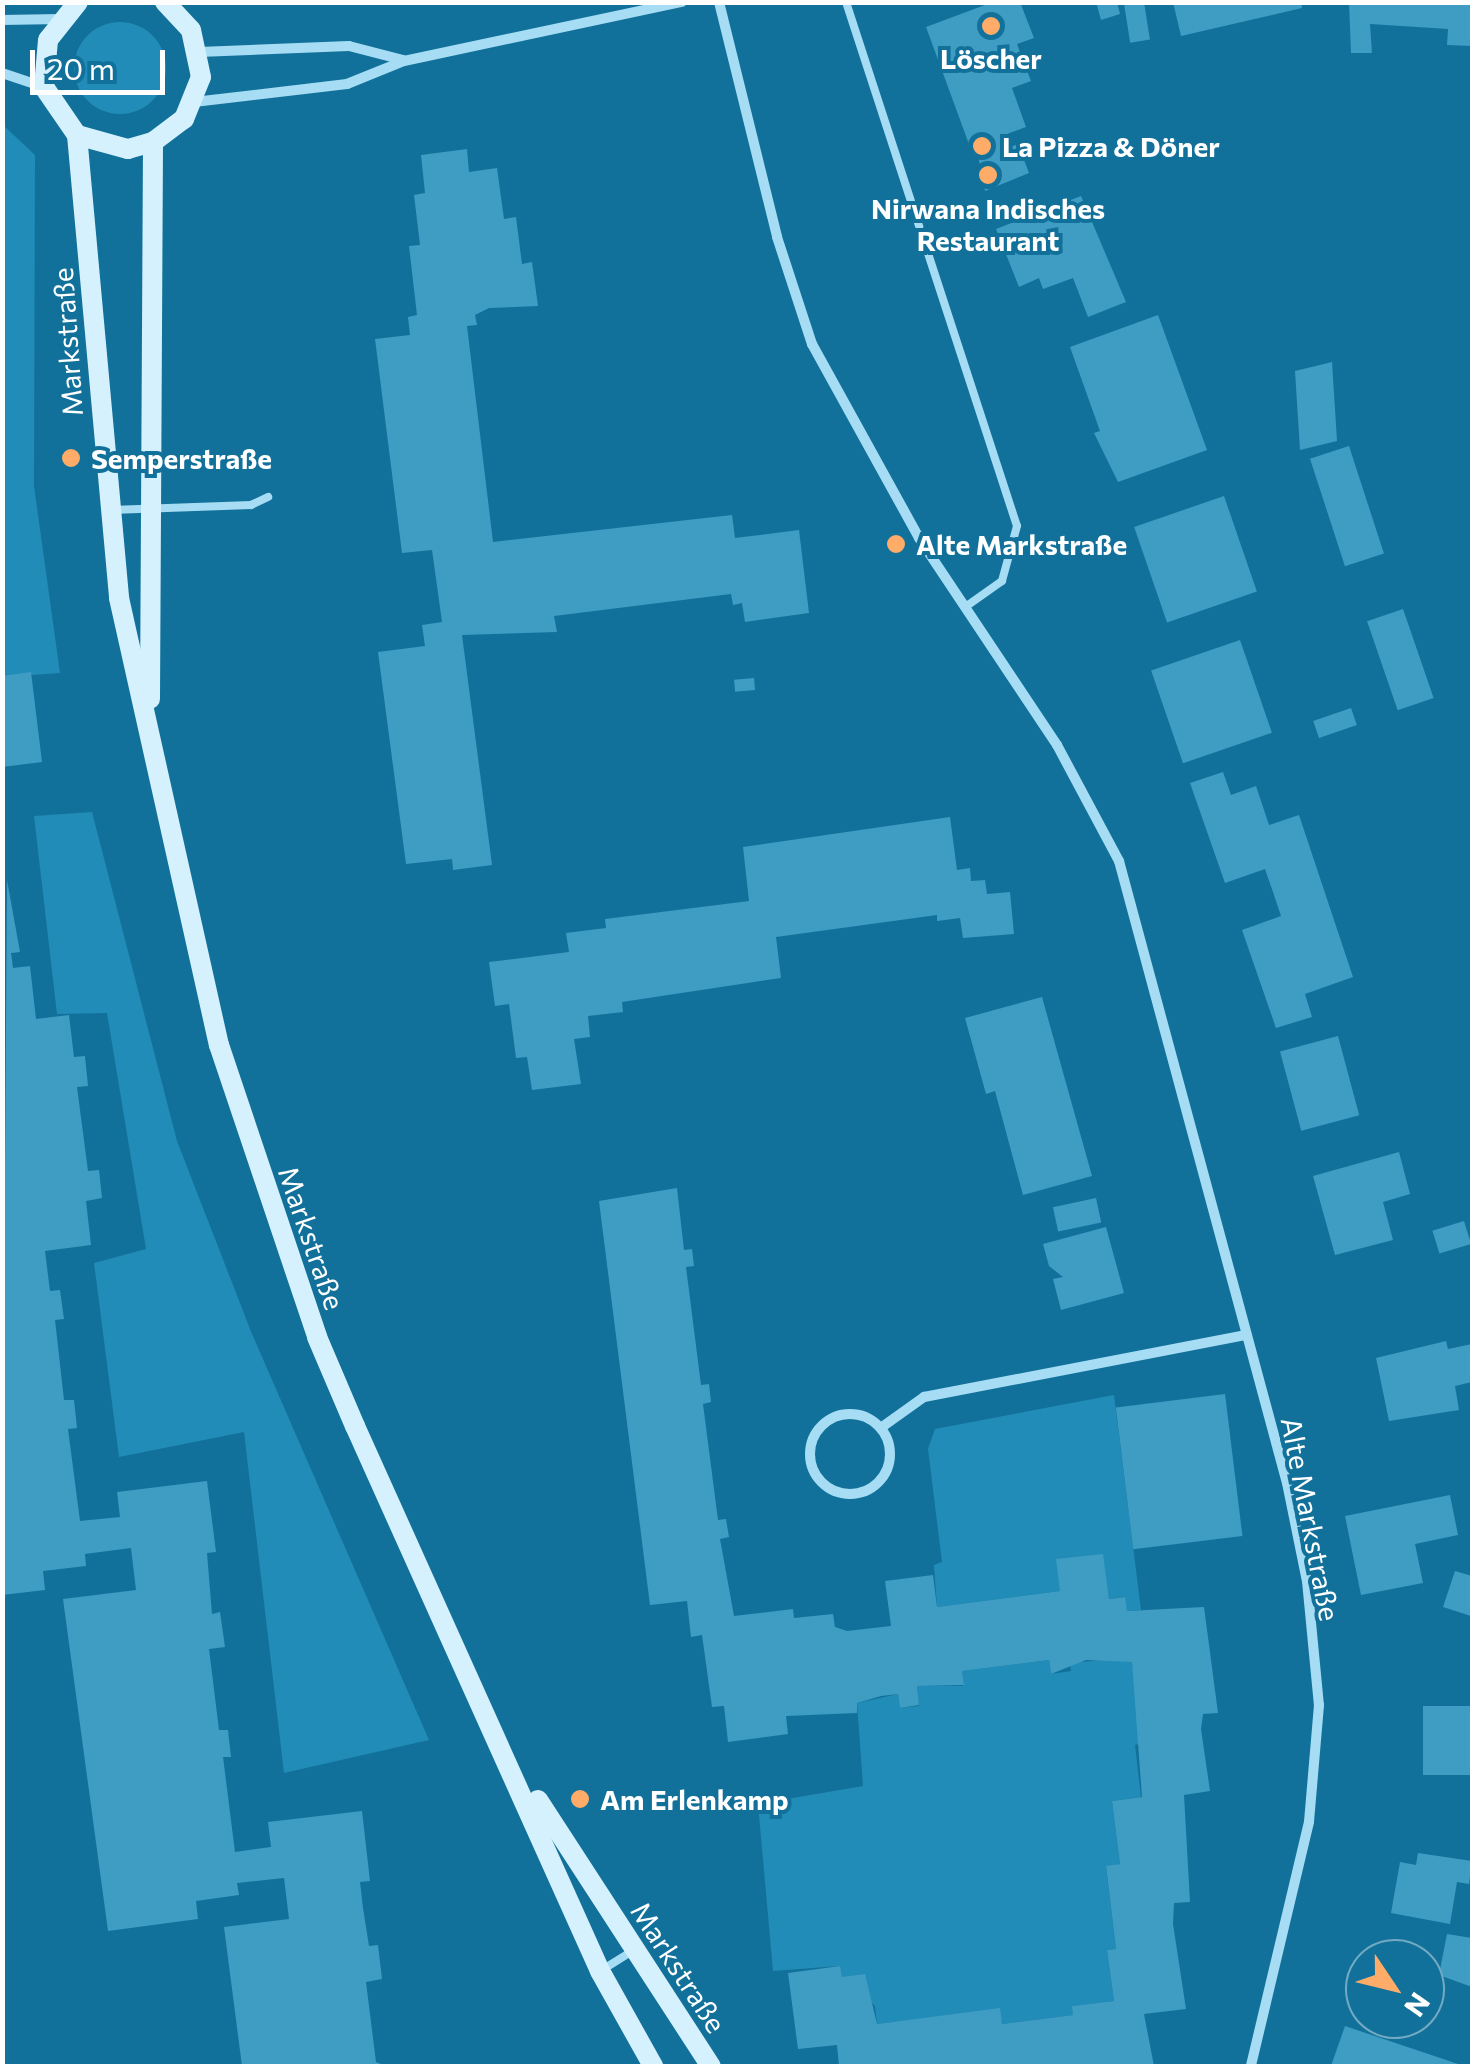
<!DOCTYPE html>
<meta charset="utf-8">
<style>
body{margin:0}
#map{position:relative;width:1475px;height:2069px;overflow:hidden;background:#12719a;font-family:Commissioner,sans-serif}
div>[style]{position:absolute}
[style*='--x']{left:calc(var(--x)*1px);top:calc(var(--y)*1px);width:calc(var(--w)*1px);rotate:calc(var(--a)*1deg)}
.green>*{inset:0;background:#218cb7}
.round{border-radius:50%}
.building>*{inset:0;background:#3f9dc3;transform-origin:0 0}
.lane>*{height:8px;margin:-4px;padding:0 4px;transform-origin:4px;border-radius:4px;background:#a6ddf4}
.street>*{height:10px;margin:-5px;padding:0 5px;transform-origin:5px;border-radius:5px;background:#a6ddf4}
.street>.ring{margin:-5px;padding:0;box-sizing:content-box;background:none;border:10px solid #a6ddf4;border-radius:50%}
.secondary>*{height:20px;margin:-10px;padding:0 10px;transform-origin:10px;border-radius:10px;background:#d5f1fd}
.dots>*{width:28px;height:28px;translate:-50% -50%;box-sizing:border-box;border:5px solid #12719a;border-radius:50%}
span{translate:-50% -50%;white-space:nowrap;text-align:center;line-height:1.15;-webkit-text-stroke:8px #12719a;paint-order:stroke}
.poi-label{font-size:28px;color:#fff;font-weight:700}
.left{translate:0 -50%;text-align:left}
.street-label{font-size:28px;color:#fff}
.frame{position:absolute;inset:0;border:5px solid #fff;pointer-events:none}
.north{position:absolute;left:1345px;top:1939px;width:100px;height:100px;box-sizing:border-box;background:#12719a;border:2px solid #71aac2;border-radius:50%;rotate:125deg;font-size:28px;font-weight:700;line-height:40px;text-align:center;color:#fff}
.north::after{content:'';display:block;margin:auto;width:35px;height:45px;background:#ffac68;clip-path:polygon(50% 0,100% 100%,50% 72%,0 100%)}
.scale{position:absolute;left:30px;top:50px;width:135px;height:45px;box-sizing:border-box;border:5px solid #fff;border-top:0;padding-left:12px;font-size:30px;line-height:35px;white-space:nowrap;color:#fff;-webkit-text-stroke:8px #12719a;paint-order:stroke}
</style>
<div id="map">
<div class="green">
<div class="round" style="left:74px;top:22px;width:92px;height:92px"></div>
<div style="clip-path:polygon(2px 124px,35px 155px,34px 486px,60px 673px,3px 677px)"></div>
<div style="clip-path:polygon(92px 812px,177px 1141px,252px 1334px,429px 1740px,284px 1773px,244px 1432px,119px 1457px,94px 1263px,146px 1249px,107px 1013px,57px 1014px,34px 816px)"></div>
<div style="clip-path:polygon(1114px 1395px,1141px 1610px,1127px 1611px,1124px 1597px,1109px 1599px,1102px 1554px,1060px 1591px,937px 1607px,934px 1565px,942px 1562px,928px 1449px,935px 1429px)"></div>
<div style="clip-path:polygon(1113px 1659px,1132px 1662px,1142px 1743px,1135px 1745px,1141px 1797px,1112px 1801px,1120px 1864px,1106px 1867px,1116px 1949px,1107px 1950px,1114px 2001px,1073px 2006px,1073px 2015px,1002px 2024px,999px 2009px,877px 2024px,875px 2006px,842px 1977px,839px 1966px,773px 1971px,758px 1804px,863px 1786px,857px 1703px,898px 1694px,900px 1708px,919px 1706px,917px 1686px,963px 1686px,962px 1671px,1049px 1660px,1051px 1674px,1071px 1671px,1070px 1663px)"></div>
</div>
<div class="building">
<div style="clip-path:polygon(993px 2px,1020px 2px,1034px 38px,1017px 44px,1031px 81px,1012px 88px,1026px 127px,1004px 135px,1008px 148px,1018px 144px,1029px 173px,985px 191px,976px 146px,970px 147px,926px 27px)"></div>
<div style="clip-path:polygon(1096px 2px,1117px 2px,1120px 14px,1101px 20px)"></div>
<div style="left:1144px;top:2px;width:38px;height:20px;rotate:81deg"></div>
<div style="clip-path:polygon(1173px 2px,1301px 2px,1302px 8px,1181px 36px)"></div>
<div style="clip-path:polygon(1349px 2px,1472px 2px,1472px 46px,1447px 45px,1448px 29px,1370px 24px,1372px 53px,1351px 53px)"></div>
<div style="clip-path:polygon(467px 149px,469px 172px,497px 168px,504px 219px,516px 217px,522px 264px,532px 262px,538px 306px,489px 308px,475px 315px,477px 325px,467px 326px,493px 542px,732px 515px,735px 538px,799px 530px,809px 613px,745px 622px,742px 603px,733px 605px,731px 594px,554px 616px,557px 632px,462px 635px,492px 865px,453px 870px,452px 859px,406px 864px,378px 652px,425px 646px,422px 625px,442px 622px,432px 550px,402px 553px,375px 339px,410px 335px,408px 317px,417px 315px,409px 246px,420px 245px,414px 195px,425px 193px,421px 155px)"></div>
<div style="clip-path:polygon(1081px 196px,1126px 302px,1088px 317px,1073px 278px,1043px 289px,1039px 278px,1019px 287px,996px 229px)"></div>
<div style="clip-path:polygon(1158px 315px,1207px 450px,1118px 482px,1094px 433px,1100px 431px,1070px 347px)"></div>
<div style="clip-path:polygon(1332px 362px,1337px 441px,1300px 450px,1295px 371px)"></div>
<div style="left:1349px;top:446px;width:113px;height:41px;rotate:72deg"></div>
<div style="left:1224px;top:496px;width:101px;height:95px;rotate:71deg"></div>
<div style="left:1403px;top:609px;width:94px;height:38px;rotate:71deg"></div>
<div style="left:1240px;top:640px;width:98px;height:94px;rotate:71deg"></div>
<div style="clip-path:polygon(31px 672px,42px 762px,2px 767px,2px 676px)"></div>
<div style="left:754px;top:678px;width:12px;height:20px;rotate:85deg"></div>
<div style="left:1351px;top:708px;width:18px;height:40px;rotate:71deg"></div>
<div style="clip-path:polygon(1223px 772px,1231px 795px,1256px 786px,1269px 825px,1299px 815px,1353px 977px,1305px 994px,1312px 1017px,1276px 1028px,1242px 930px,1281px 916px,1273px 892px,1265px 869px,1225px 883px,1190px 783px)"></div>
<div style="clip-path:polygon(950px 817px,957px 870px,970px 868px,971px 881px,985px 880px,987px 894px,1010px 892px,1014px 934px,963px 938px,960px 918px,937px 921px,937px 915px,776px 937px,781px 978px,622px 1002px,623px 1012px,588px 1016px,590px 1037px,574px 1039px,581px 1084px,532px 1090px,527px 1057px,516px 1058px,509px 1004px,495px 1006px,489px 962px,569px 952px,566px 933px,606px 928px,605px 919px,749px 901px,743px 847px)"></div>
<div style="clip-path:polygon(7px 880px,20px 952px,11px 953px,13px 968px,30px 966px,36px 1019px,69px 1015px,74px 1057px,85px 1056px,88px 1086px,77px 1087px,88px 1171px,99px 1170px,102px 1198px,86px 1201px,91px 1245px,45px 1251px,50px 1291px,60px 1290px,64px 1319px,55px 1320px,64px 1400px,74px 1400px,77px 1428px,68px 1429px,80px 1521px,120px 1517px,117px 1492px,207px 1481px,216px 1552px,207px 1553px,212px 1614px,220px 1612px,225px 1647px,209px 1649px,219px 1730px,228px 1730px,231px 1757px,223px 1757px,235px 1852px,271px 1847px,268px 1822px,362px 1811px,370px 1881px,360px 1882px,363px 1908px,369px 1946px,378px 1945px,382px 1979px,366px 1982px,376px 2062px,386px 2066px,242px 2066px,224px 1927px,289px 1919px,284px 1878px,237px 1883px,239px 1895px,196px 1901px,198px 1919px,108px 1931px,63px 1599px,136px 1590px,131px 1548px,85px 1554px,86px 1566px,43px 1571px,45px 1590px,2px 1595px)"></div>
<div style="clip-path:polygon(1042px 997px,1092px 1176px,1023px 1195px,995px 1091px,986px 1094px,965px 1018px)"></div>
<div style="left:1338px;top:1036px;width:82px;height:60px;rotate:75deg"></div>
<div style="clip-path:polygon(1399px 1152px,1410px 1194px,1383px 1202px,1393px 1240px,1335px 1255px,1313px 1176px)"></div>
<div style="clip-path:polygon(677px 1188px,684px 1250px,692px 1249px,694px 1266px,686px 1267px,701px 1385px,709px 1384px,711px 1402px,703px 1404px,718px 1520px,726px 1519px,729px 1537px,720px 1539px,734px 1616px,793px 1609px,794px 1618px,833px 1614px,835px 1627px,847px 1631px,891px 1626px,885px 1581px,933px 1575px,937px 1607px,1060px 1591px,1056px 1559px,1103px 1554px,1109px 1599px,1125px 1597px,1127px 1611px,1204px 1607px,1218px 1713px,1203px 1714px,1201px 1729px,1210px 1791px,1184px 1795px,1190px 1902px,1174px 1903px,1173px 1924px,1186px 2009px,1144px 2014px,1154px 2066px,839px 2066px,837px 2045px,798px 2049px,788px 1973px,840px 1966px,842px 1977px,865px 1974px,877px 2024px,1000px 2008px,1002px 2024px,1073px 2015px,1072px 2006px,1114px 2001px,1107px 1950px,1116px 1949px,1106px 1866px,1120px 1864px,1112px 1801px,1142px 1797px,1132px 1662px,1086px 1660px,1051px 1674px,1049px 1660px,962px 1671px,964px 1685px,917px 1686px,919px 1705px,900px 1708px,898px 1694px,881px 1696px,857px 1703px,857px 1713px,786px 1716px,788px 1734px,728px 1742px,724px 1706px,712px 1707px,702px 1635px,691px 1637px,687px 1601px,650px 1605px,599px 1201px)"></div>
<div style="left:1096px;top:1198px;width:25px;height:44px;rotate:78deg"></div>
<div style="left:1464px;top:1221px;width:24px;height:33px;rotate:73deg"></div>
<div style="clip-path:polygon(1106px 1227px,1124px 1293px,1061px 1310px,1053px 1279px,1063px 1277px,1049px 1266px,1043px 1244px)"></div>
<div style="clip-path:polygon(1446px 1341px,1448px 1349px,1472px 1344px,1472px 1382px,1455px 1386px,1459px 1410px,1389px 1421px,1376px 1358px)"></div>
<div style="left:1225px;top:1394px;width:143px;height:110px;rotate:83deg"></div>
<div style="clip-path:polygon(1450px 1495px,1458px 1535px,1415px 1544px,1423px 1583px,1361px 1595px,1345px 1516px)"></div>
<div style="clip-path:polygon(1455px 1571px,1472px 1576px,1471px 1616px,1443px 1607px)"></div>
<div style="left:1423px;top:1706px;width:49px;height:69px"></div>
<div style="clip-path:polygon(1418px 1853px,1472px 1861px,1469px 1884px,1457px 1882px,1450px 1924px,1391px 1913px,1400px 1862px,1416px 1865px)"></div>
<div style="clip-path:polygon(1447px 1934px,1472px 1938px,1472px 1987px,1439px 1975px)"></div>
<div style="clip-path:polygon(1345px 2026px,1464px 2066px,1331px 2066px)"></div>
</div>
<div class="lane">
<div style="--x:846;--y:2;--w:551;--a:71.93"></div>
<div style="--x:1017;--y:526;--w:57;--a:105.3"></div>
<div style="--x:1002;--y:581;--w:42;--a:144.8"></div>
<div style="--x:111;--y:510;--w:140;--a:-2"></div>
<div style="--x:251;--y:505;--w:19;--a:-25"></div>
<div style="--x:602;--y:1970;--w:36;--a:-32"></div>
</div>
<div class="street">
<div style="--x:719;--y:2;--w:242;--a:76.1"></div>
<div style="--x:777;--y:237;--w:113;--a:71.9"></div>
<div style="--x:812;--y:344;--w:222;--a:61.1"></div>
<div style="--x:919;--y:538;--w:249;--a:56.3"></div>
<div style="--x:1057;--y:745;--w:132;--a:61.9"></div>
<div style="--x:1119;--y:861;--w:644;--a:74.89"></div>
<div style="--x:1287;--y:1483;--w:100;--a:78.5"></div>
<div style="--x:1307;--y:1581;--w:125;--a:84.5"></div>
<div style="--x:1319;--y:1705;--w:117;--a:94.9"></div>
<div style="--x:1309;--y:1822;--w:251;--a:103.4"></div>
<div style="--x:2;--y:20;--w:58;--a:-1"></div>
<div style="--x:199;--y:52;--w:150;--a:-2.3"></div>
<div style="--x:349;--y:46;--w:56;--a:14.5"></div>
<div style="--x:2;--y:73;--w:44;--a:18.4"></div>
<div style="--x:194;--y:102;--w:154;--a:-6.7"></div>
<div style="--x:347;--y:84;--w:61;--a:-22"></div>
<div style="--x:404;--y:61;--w:284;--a:-12"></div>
<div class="ring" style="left:810px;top:1414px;width:70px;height:70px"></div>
<div style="--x:882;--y:1427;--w:52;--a:-35.5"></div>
<div style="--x:924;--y:1397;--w:327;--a:-10.9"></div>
</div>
<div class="secondary">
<div style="--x:78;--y:2;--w:48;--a:128.3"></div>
<div style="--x:48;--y:40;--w:47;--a:94.9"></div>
<div style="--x:44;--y:87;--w:58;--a:55.5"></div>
<div style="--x:77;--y:135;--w:53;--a:15.4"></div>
<div style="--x:128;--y:149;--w:26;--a:-16"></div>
<div style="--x:153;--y:142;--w:39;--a:-37"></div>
<div style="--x:184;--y:119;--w:45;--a:-68"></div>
<div style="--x:201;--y:77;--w:48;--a:-102"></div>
<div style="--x:191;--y:30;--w:38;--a:-133"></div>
<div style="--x:77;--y:135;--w:465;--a:84.8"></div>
<div style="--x:119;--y:598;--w:458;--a:77.4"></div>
<div style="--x:219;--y:1045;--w:308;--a:71.4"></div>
<div style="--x:317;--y:1337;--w:97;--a:66.9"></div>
<div style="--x:355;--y:1426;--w:598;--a:65.79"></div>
<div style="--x:600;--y:1971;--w:109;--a:60.8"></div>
<div style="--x:150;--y:699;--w:557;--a:-89.69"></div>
<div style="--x:538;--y:1800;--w:317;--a:57"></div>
</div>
<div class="dots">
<div style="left:991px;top:26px;background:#ffac68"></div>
<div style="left:982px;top:146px;background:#ffac68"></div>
<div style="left:988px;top:175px;background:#ffac68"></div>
<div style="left:71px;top:458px;background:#ffac68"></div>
<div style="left:896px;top:544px;background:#ffac68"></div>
<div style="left:580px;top:1799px;background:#ffac68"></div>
</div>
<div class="poi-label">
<span style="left:991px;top:58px">Löscher</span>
<span class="left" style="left:1002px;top:146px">La Pizza &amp; Döner</span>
<span style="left:988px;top:224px">Nirwana Indisches<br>Restaurant</span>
<span class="left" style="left:91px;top:458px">Semperstraße</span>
<span class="left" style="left:916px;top:544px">Alte Markstraße</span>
<span class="left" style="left:600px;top:1799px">Am Erlenkamp</span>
</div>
<div class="street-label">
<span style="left:67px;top:342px;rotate:-94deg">Markstraße</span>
<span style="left:312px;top:1238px;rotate:71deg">Markstraße</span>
<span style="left:1311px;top:1519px;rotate:79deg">Alte Markstraße</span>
<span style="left:679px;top:1967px;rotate:57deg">Markstraße</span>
</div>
<div class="frame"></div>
<div class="north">N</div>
<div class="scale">20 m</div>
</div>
